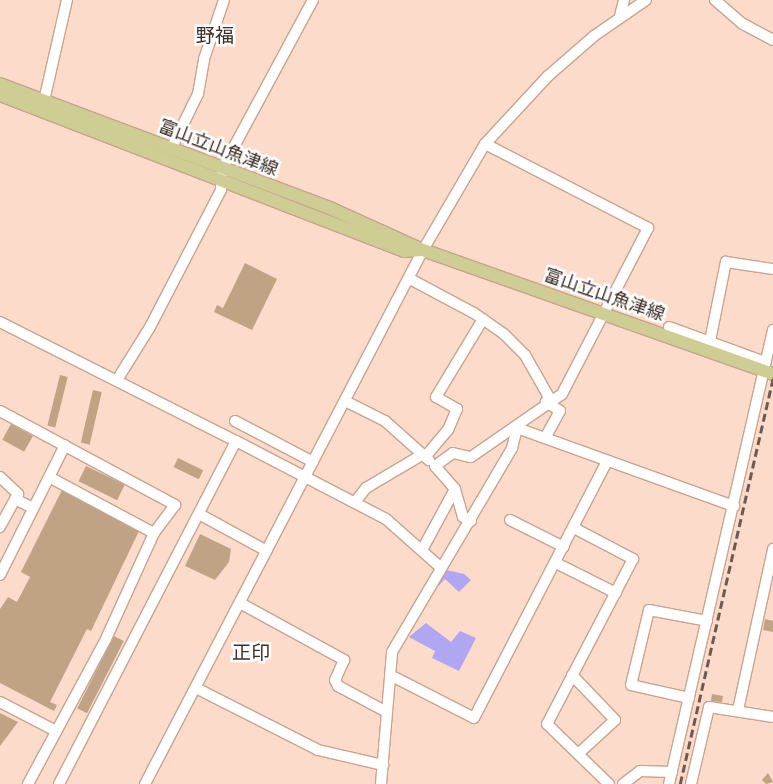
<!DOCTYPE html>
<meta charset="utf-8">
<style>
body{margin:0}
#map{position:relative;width:773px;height:784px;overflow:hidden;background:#fcdbca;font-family:Cabin,"Noto Sans JP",sans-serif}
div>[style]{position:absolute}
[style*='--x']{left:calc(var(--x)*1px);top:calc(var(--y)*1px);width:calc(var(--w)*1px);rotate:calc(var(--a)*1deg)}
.green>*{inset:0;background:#b0a6f2}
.building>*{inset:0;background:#bfa384;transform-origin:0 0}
.roads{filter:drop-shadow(1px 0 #caa38f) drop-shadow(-1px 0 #caa38f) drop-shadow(0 1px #caa38f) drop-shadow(0 -1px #caa38f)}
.minor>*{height:10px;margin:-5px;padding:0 5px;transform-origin:5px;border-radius:5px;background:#fff}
.major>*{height:12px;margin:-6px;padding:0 6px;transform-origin:6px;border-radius:6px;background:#cdcd94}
.rail>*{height:2.5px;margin-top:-1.25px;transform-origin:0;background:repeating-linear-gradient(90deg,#6d594f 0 8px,transparent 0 12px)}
span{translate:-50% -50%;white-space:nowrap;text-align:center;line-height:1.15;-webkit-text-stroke:5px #fff;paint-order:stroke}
.street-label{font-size:18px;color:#3b2c24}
.neighbourhood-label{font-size:19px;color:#3b2c24}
</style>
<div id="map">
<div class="green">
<div style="clip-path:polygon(442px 569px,464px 574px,471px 580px,459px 592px,445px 579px,427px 598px)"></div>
<div style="clip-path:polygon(426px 623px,451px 642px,460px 631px,476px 638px,459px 671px,432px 658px,435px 651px,409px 637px)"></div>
</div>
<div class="building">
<div style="clip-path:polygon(245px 263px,277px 279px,252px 330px,214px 312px,217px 305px,223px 308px)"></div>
<div style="left:60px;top:375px;width:8px;height:52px;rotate:14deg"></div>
<div style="left:93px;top:390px;width:9px;height:54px;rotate:13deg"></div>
<div style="left:11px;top:424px;width:25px;height:18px;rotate:29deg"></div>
<div style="left:178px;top:458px;width:28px;height:10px;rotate:26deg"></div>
<div style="left:86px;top:466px;width:43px;height:17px;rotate:26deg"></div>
<div style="clip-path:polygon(62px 490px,140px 529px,91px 631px,87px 629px,50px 702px,57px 705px,54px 711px,0 683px,0 609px,8px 597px,17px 602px,30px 577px,21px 572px)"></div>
<div style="clip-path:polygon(200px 534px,231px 549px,229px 562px,215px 580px,185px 566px)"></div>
<div style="clip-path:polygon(765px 619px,773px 621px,773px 632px,763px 630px)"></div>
<div style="left:114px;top:636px;width:11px;height:81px;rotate:27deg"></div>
<div style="clip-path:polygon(712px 694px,723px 696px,722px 702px,711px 701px)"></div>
<div style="clip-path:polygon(0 713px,18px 722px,0 746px)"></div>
<div style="clip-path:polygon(768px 773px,773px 782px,766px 784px,762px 780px)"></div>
</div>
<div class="roads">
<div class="minor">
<div style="--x:715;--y:0;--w:37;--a:41"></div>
<div style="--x:743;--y:24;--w:34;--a:28"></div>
<div style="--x:620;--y:16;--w:16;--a:-76"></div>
<div style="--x:44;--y:101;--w:104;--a:-77.2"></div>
<div style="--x:171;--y:149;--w:61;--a:-63.9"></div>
<div style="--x:198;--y:94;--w:36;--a:-80"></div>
<div style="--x:204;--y:59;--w:62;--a:-71.3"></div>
<div style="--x:410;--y:279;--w:72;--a:28"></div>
<div style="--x:474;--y:313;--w:37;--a:35"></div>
<div style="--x:504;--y:334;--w:30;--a:45"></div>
<div style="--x:525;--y:355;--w:51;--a:60.4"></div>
<div style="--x:0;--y:322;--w:264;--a:26.8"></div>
<div style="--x:236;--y:441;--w:386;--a:117.3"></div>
<div style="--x:669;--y:327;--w:102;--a:20"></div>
<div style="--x:710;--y:341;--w:81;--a:-78.6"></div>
<div style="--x:726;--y:262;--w:48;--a:8.5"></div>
<div style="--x:117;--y:380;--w:62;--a:-58.1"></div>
<div style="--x:150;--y:327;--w:154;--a:-62.6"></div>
<div style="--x:221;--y:190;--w:21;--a:-87"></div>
<div style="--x:222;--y:169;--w:192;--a:-61.7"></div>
<div style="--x:345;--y:401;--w:45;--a:26.6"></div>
<div style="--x:385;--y:421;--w:59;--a:41.6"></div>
<div style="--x:0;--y:411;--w:199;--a:28.2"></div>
<div style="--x:175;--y:505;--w:35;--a:127"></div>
<div style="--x:154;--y:533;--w:116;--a:114.4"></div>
<div style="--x:106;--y:639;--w:165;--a:118.3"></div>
<div style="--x:235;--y:421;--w:88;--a:27.7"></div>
<div style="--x:517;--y:428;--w:231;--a:19.8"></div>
<div style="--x:545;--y:438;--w:31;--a:-61"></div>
<div style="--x:560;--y:411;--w:17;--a:-147"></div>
<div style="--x:236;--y:441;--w:169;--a:27.5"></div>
<div style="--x:386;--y:519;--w:72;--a:41.6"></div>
<div style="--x:425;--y:457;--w:35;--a:-50"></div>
<div style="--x:448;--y:430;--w:23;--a:-67"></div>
<div style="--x:457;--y:409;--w:24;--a:-150"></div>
<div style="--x:436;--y:397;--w:91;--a:-58.9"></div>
<div style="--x:0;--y:477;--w:25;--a:43"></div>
<div style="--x:18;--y:494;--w:38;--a:119"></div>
<div style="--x:49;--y:477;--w:119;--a:28.1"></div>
<div style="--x:15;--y:499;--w:20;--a:27"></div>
<div style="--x:355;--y:502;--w:18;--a:-52"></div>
<div style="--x:366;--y:488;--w:63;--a:-30.7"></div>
<div style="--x:199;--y:514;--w:77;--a:28.6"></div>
<div style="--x:510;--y:520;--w:60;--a:26.6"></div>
<div style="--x:471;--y:521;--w:9;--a:-153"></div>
<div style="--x:463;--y:517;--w:29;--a:-106"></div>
<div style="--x:455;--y:489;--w:30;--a:-131"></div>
<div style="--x:435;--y:466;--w:22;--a:-36"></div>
<div style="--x:453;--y:453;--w:18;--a:13"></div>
<div style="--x:471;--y:457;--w:111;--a:-34.7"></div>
<div style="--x:562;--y:394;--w:187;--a:-62.6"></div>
<div style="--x:648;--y:228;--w:183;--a:-152.7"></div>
<div style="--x:574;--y:528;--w:67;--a:27.7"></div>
<div style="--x:633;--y:559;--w:186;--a:117.5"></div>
<div style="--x:547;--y:724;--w:86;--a:44.1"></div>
<div style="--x:422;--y:550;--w:69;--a:-61.6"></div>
<div style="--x:556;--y:563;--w:67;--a:26.6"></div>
<div style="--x:0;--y:575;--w:145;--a:-63.4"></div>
<div style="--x:240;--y:603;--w:119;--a:28.7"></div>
<div style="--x:344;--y:660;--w:22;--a:114"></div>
<div style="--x:335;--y:680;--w:7;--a:63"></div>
<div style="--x:338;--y:686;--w:55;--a:28"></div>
<div style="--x:390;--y:675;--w:94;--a:27.1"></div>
<div style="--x:474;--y:718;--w:289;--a:-62.6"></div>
<div style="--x:572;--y:675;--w:62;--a:46.3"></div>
<div style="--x:615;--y:720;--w:50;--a:137.4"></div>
<div style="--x:196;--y:688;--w:137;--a:26.9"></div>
<div style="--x:318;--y:750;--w:67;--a:13"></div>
<div style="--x:689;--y:698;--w:59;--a:-167.4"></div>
<div style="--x:631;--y:685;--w:77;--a:-76.5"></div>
<div style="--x:649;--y:610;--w:59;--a:10.7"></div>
<div style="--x:0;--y:702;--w:63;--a:27.4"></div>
<div style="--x:738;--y:710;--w:165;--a:-77.7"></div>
<div style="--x:145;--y:784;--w:602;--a:-62.5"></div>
<div style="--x:423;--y:250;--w:123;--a:-59.7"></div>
<div style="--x:485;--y:144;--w:93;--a:-47.2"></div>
<div style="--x:548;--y:76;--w:61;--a:-41"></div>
<div style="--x:594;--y:36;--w:63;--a:-34.7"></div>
<div style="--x:381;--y:784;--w:132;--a:-85.2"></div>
<div style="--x:392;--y:652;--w:237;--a:-59.5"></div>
<div style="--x:512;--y:448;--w:21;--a:-76"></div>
<div style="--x:623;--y:784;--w:21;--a:-37"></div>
<div style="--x:640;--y:771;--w:32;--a:2"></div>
<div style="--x:669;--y:784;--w:466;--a:-77.1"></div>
<div style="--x:691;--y:784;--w:79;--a:-76.8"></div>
<div style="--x:709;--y:707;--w:65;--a:8.9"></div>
</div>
<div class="major">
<div style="--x:0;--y:84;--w:355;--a:20.6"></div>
<div style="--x:332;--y:209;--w:100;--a:24.3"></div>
<div style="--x:423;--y:250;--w:371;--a:19.5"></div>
<div style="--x:0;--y:95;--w:433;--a:21.1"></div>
<div style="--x:404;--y:251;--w:19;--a:-3"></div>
</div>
</div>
<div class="rail">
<div style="--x:680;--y:784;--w:417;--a:-77.1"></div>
</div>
<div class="street-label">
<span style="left:218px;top:148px;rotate:21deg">富山立山魚津線</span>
<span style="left:604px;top:295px;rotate:19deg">富山立山魚津線</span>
</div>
<div class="neighbourhood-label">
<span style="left:215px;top:36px">野福</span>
<span style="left:251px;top:653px">正印</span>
</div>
</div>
